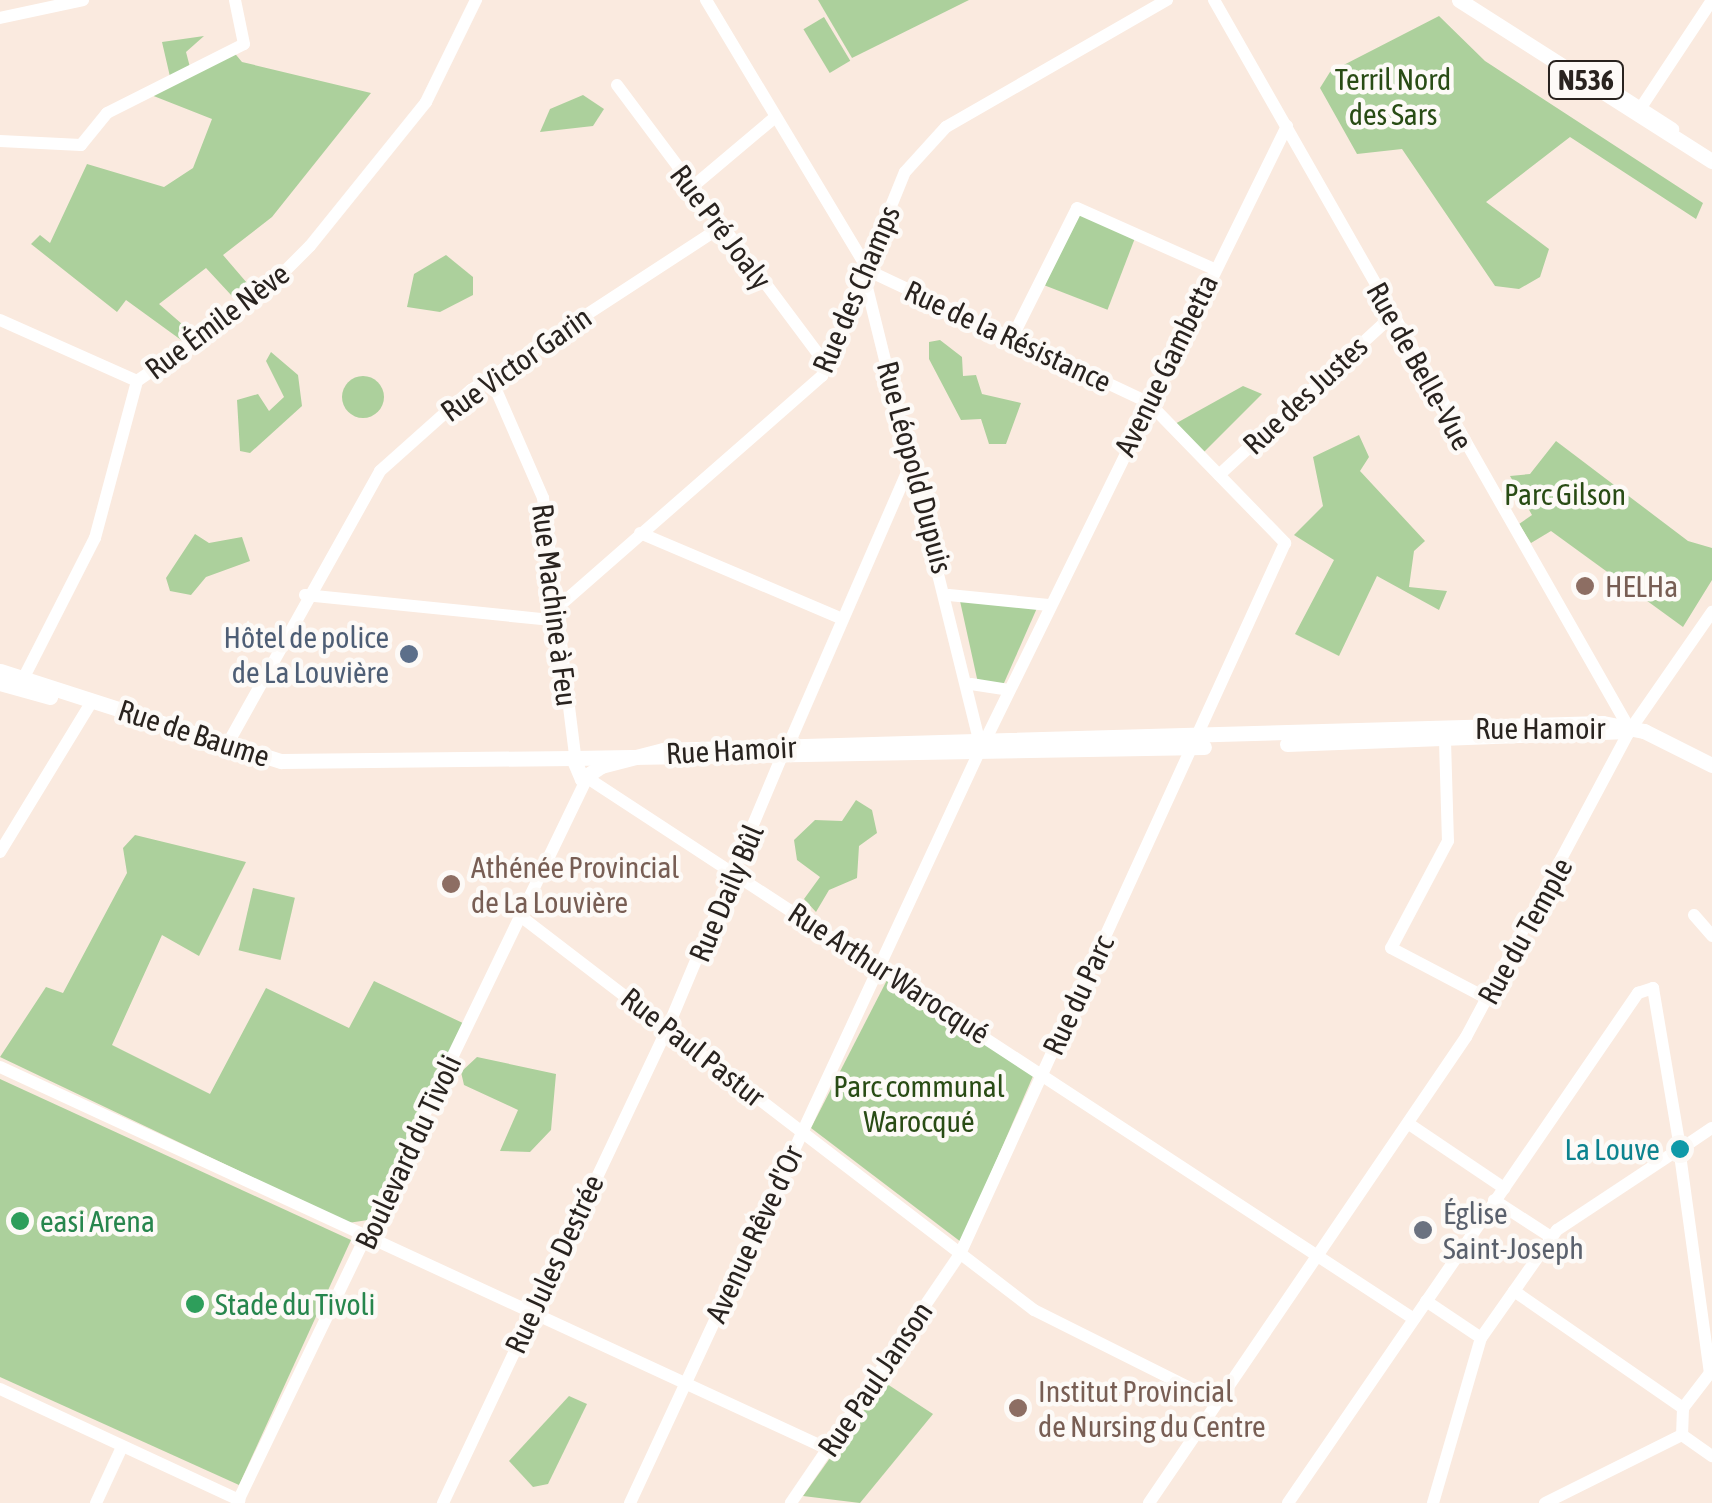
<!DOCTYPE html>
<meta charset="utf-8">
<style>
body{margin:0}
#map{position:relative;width:1712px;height:1503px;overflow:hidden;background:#faeadf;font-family:"Asap Condensed",sans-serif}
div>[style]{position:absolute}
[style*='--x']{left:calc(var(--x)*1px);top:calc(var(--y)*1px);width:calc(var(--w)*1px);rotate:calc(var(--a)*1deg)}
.green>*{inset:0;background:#acd09c;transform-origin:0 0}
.round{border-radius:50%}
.minor>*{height:12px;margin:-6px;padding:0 6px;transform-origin:6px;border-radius:6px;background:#fff}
.major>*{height:15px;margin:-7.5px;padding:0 7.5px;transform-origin:7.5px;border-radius:7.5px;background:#fff}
.dots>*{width:28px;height:28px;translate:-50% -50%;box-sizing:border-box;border:5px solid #fdfaf7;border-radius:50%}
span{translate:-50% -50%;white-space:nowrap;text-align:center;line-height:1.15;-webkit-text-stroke:9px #fdfaf7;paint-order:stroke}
.shield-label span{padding:2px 8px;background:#fdfaf7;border:2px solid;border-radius:8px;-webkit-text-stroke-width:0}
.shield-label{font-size:28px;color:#29231f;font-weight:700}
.park-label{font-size:30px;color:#294c15}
.street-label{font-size:30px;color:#29231f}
.education-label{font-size:30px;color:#785e54}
.left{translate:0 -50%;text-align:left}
.service-label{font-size:30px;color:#4e5e75}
.right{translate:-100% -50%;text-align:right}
.culture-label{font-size:30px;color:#0d838f}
.worship-label{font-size:30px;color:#5b616d}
.leisure-label{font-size:30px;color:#27864d}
</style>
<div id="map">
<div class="green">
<div style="clip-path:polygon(818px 0,969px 0,852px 58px)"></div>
<div style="clip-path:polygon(1439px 16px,1485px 61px,1703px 203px,1696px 219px,1570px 137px,1486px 202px,1549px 249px,1540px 277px,1519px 289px,1495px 286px,1402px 149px,1357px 154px,1320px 88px,1330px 72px)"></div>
<div style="left:824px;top:17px;width:51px;height:24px;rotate:59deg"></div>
<div style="clip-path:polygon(204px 36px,186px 52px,191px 71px,232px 50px,242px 62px,371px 93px,272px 217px,223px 255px,259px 297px,244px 309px,206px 268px,159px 304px,198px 338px,188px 345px,126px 300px,117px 312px,31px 244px,40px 235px,50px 243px,87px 164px,164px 187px,193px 168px,212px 119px,146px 93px,171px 81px,162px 42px)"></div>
<div style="clip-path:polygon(583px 95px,604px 109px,593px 126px,540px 132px,550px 109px)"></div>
<div style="left:1074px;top:210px;width:67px;height:81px;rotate:21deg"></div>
<div style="clip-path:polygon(446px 255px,473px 277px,473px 295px,440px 312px,407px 307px,414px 274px)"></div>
<div style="clip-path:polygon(940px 340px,962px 357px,963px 376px,976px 375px,982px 394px,1021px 403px,1006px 444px,989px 444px,981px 419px,961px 420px,929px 359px,929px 342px)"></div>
<div style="clip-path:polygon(271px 352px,298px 375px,302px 406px,250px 453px,240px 451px,237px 400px,258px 394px,269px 411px,284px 397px,266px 361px)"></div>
<div class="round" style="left:342px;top:376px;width:42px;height:42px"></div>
<div style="clip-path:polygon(1243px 386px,1262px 394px,1202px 454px,1173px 425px)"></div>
<div style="clip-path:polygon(1359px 435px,1369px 457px,1360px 471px,1425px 541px,1414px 551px,1409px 587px,1447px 591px,1439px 610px,1377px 576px,1339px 656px,1295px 634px,1334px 560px,1294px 535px,1323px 506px,1313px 457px)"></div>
<div style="clip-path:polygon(1556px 441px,1688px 541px,1712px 548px,1712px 580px,1683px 627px,1551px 531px,1531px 543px,1519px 524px,1532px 515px,1510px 476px,1530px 474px)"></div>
<div style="clip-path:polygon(195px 534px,209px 543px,242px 537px,250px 561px,206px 577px,191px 595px,170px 591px,166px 578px)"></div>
<div style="clip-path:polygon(960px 601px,1037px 608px,1004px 683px,978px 683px)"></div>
<div style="clip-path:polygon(856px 800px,872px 810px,877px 833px,859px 846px,857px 878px,829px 890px,816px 912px,804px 899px,820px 877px,797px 860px,794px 840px,815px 820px,842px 821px)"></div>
<div style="clip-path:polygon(135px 835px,246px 862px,199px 956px,162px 935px,112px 1045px,210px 1094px,266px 988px,349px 1028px,374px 981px,467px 1025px,368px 1220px,348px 1223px,0 1057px,46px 987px,63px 993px,127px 873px,123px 848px)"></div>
<div style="left:253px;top:888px;width:43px;height:64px;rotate:13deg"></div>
<div style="clip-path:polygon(887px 980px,1033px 1076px,961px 1242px,811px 1128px)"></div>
<div style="clip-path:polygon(477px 1057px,556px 1074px,551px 1130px,530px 1152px,500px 1151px,518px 1110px,464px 1085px,461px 1072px)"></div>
<div style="clip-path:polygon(0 1079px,351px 1240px,239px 1485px,0 1377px)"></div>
<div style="clip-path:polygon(884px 1382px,933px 1414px,860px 1503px,803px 1496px)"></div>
<div style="clip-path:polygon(569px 1396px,587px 1404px,548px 1484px,533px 1487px,509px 1461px)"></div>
</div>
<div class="minor">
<div style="--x:706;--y:0;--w:316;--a:59"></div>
<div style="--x:869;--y:271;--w:308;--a:25.2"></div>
<div style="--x:1148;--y:402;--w:197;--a:45.8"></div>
<div style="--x:1285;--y:543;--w:782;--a:114.57"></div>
<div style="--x:960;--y:1254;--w:301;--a:124.2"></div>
<div style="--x:1214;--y:0;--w:840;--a:60.32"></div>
<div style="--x:0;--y:18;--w:85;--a:-12.2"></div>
<div style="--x:617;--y:85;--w:352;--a:53.2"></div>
<div style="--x:1638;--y:112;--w:134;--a:-56.5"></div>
<div style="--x:0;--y:141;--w:81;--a:2.8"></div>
<div style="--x:81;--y:145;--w:41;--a:-50.9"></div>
<div style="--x:107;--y:113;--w:153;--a:-26.7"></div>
<div style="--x:244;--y:44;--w:45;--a:-101.6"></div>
<div style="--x:691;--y:188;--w:107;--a:-40.1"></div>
<div style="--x:0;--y:320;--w:150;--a:24"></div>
<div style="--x:1012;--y:338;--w:145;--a:-63.4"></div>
<div style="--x:1077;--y:208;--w:150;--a:24"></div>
<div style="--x:490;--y:376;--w:133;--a:66.5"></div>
<div style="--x:543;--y:498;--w:260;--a:82.9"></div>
<div style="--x:1219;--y:475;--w:235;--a:-42.6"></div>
<div style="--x:640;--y:533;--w:220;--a:23"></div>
<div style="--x:305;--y:595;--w:256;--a:5.8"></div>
<div style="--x:949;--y:595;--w:100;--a:5.7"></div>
<div style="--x:558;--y:607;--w:351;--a:-41.2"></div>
<div style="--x:822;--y:376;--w:220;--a:-67.9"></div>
<div style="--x:905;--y:172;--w:61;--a:-47.7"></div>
<div style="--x:946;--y:127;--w:255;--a:-29.9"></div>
<div style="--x:971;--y:684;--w:38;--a:9"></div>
<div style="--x:20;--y:685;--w:165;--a:-63"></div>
<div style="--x:95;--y:538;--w:163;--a:-75"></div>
<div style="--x:137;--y:381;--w:148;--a:-34.5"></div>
<div style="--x:259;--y:297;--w:72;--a:-45"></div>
<div style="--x:310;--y:246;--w:185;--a:-51.1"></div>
<div style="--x:426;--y:102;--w:114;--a:-63.9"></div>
<div style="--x:1445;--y:741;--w:100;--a:88.3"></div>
<div style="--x:1448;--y:841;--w:121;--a:118"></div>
<div style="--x:1391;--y:948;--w:110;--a:27.7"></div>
<div style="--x:227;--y:745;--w:314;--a:-60.8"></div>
<div style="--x:380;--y:471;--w:122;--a:-41.7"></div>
<div style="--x:471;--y:390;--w:298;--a:-33.1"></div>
<div style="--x:788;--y:746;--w:314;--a:-66.5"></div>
<div style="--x:982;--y:747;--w:692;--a:-63.84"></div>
<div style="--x:589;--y:779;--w:986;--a:33.21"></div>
<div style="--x:0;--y:852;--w:177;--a:-58.6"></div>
<div style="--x:519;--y:915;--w:649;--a:37.49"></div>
<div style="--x:1034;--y:1310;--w:206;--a:26.6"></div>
<div style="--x:1694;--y:915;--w:28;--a:49"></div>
<div style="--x:0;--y:1067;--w:912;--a:24.77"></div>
<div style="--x:1409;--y:1124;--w:115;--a:34"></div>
<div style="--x:1691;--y:1142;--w:25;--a:-34"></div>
<div style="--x:1681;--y:1162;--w:213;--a:82.2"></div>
<div style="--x:1710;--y:1373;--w:44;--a:127.6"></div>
<div style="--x:1494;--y:1200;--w:68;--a:33"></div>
<div style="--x:1514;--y:1291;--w:206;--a:34.7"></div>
<div style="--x:1426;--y:1301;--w:66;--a:33.9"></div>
<div style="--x:0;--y:1389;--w:264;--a:24.9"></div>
<div style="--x:1683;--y:1408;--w:27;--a:92"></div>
<div style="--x:1682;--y:1435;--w:37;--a:35"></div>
<div style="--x:96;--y:1503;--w:62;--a:-65.1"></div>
<div style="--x:237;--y:1503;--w:803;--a:-64.23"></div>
<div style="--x:443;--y:1503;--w:526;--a:-64.7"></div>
<div style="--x:668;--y:1027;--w:292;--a:-67.2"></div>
<div style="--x:630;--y:1503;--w:833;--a:-65.07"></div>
<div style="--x:981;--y:748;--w:481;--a:-103.9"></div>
<div style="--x:1149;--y:1503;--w:564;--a:-55.77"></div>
<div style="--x:1466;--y:1037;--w:348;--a:-61.9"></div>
<div style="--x:1630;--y:730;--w:144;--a:-55.2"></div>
<div style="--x:1288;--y:1503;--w:619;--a:-55.54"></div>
<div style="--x:1638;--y:993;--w:16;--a:-18"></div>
<div style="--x:1653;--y:988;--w:150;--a:80.4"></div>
<div style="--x:1433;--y:1503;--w:172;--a:-73.8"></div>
<div style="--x:1481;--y:1338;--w:132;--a:-54.9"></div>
<div style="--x:1557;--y:1230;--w:134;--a:-33.5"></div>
<div style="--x:1545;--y:1503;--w:153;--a:-26.4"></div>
</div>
<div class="major">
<div style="--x:1459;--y:0;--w:300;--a:32.5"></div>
<div style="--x:1615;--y:93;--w:67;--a:32.7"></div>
<div style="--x:0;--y:671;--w:295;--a:17.8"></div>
<div style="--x:281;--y:761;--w:292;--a:-0.6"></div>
<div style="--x:0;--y:683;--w:52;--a:15.6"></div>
<div style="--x:1287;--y:744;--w:341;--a:-2.2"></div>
<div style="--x:573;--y:758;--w:631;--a:-1"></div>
<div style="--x:573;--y:758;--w:23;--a:67"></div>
<div style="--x:582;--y:779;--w:23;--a:-34"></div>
<div style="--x:601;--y:766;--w:64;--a:-14.5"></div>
<div style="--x:663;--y:750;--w:940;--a:-1.65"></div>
<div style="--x:1603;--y:723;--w:42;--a:11"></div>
<div style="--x:1644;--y:731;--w:76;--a:26.6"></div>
</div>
<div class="dots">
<div style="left:1585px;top:586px;background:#8d6e63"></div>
<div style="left:409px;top:654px;background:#5c6f8a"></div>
<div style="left:451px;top:884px;background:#8d6e63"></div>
<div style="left:1680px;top:1149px;background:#0f9aa8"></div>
<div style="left:20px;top:1221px;background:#2e9e5b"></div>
<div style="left:1423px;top:1230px;background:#6b7280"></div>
<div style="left:195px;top:1304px;background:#2e9e5b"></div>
<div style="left:1018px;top:1408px;background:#8d6e63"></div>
</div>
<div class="shield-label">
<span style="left:1586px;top:80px">N536</span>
</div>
<div class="park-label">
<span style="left:1393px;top:96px">Terril Nord<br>des Sars</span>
<span style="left:1565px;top:494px">Parc Gilson</span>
<span style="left:919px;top:1103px">Parc communal<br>Warocqué</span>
</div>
<div class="street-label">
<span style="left:721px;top:227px;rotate:53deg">Rue Pré Joaly</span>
<span style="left:856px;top:289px;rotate:-67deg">Rue des Champs</span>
<span style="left:217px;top:321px;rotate:-37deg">Rue Émile Nève</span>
<span style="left:1008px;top:336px;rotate:25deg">Rue de la Résistance</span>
<span style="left:516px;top:364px;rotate:-35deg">Rue Victor Garin</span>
<span style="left:1166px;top:365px;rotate:-64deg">Avenue Gambetta</span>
<span style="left:1420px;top:366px;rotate:61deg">Rue de Belle-Vue</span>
<span style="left:1305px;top:395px;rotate:-43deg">Rue des Justes</span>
<span style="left:915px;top:467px;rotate:75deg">Rue Léopold Dupuis</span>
<span style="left:555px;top:605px;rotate:83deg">Rue Machine à Feu</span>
<span style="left:1540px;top:728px">Rue Hamoir</span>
<span style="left:194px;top:733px;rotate:18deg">Rue de Baume</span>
<span style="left:731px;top:750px;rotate:-3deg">Rue Hamoir</span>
<span style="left:726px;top:893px;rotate:-67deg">Rue Daily Bûl</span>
<span style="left:1525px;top:931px;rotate:-61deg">Rue du Temple</span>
<span style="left:889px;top:973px;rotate:33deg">Rue Arthur Warocqué</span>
<span style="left:1078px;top:995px;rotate:-65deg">Rue du Parc</span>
<span style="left:693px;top:1047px;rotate:38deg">Rue Paul Pastur</span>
<span style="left:408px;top:1152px;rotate:-65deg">Boulevard du Tivoli</span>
<span style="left:754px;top:1234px;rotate:-65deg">Avenue Rêve d'Or</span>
<span style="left:554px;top:1264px;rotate:-65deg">Rue Jules Destrée</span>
<span style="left:875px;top:1379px;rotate:-56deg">Rue Paul Janson</span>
</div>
<div class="education-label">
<span class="left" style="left:1605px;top:586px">HELHa</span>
<span class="left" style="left:471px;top:884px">Athénée Provincial<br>de La Louvière</span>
<span class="left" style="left:1038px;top:1408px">Institut Provincial<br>de Nursing du Centre</span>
</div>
<div class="service-label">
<span class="right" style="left:389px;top:654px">Hôtel de police<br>de La Louvière</span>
</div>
<div class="culture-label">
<span class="right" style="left:1660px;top:1149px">La Louve</span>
</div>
<div class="worship-label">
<span class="left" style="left:1443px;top:1230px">Église<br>Saint-Joseph</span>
</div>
<div class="leisure-label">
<span class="left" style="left:40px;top:1221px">easi Arena</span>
<span class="left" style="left:215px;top:1304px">Stade du Tivoli</span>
</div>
</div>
